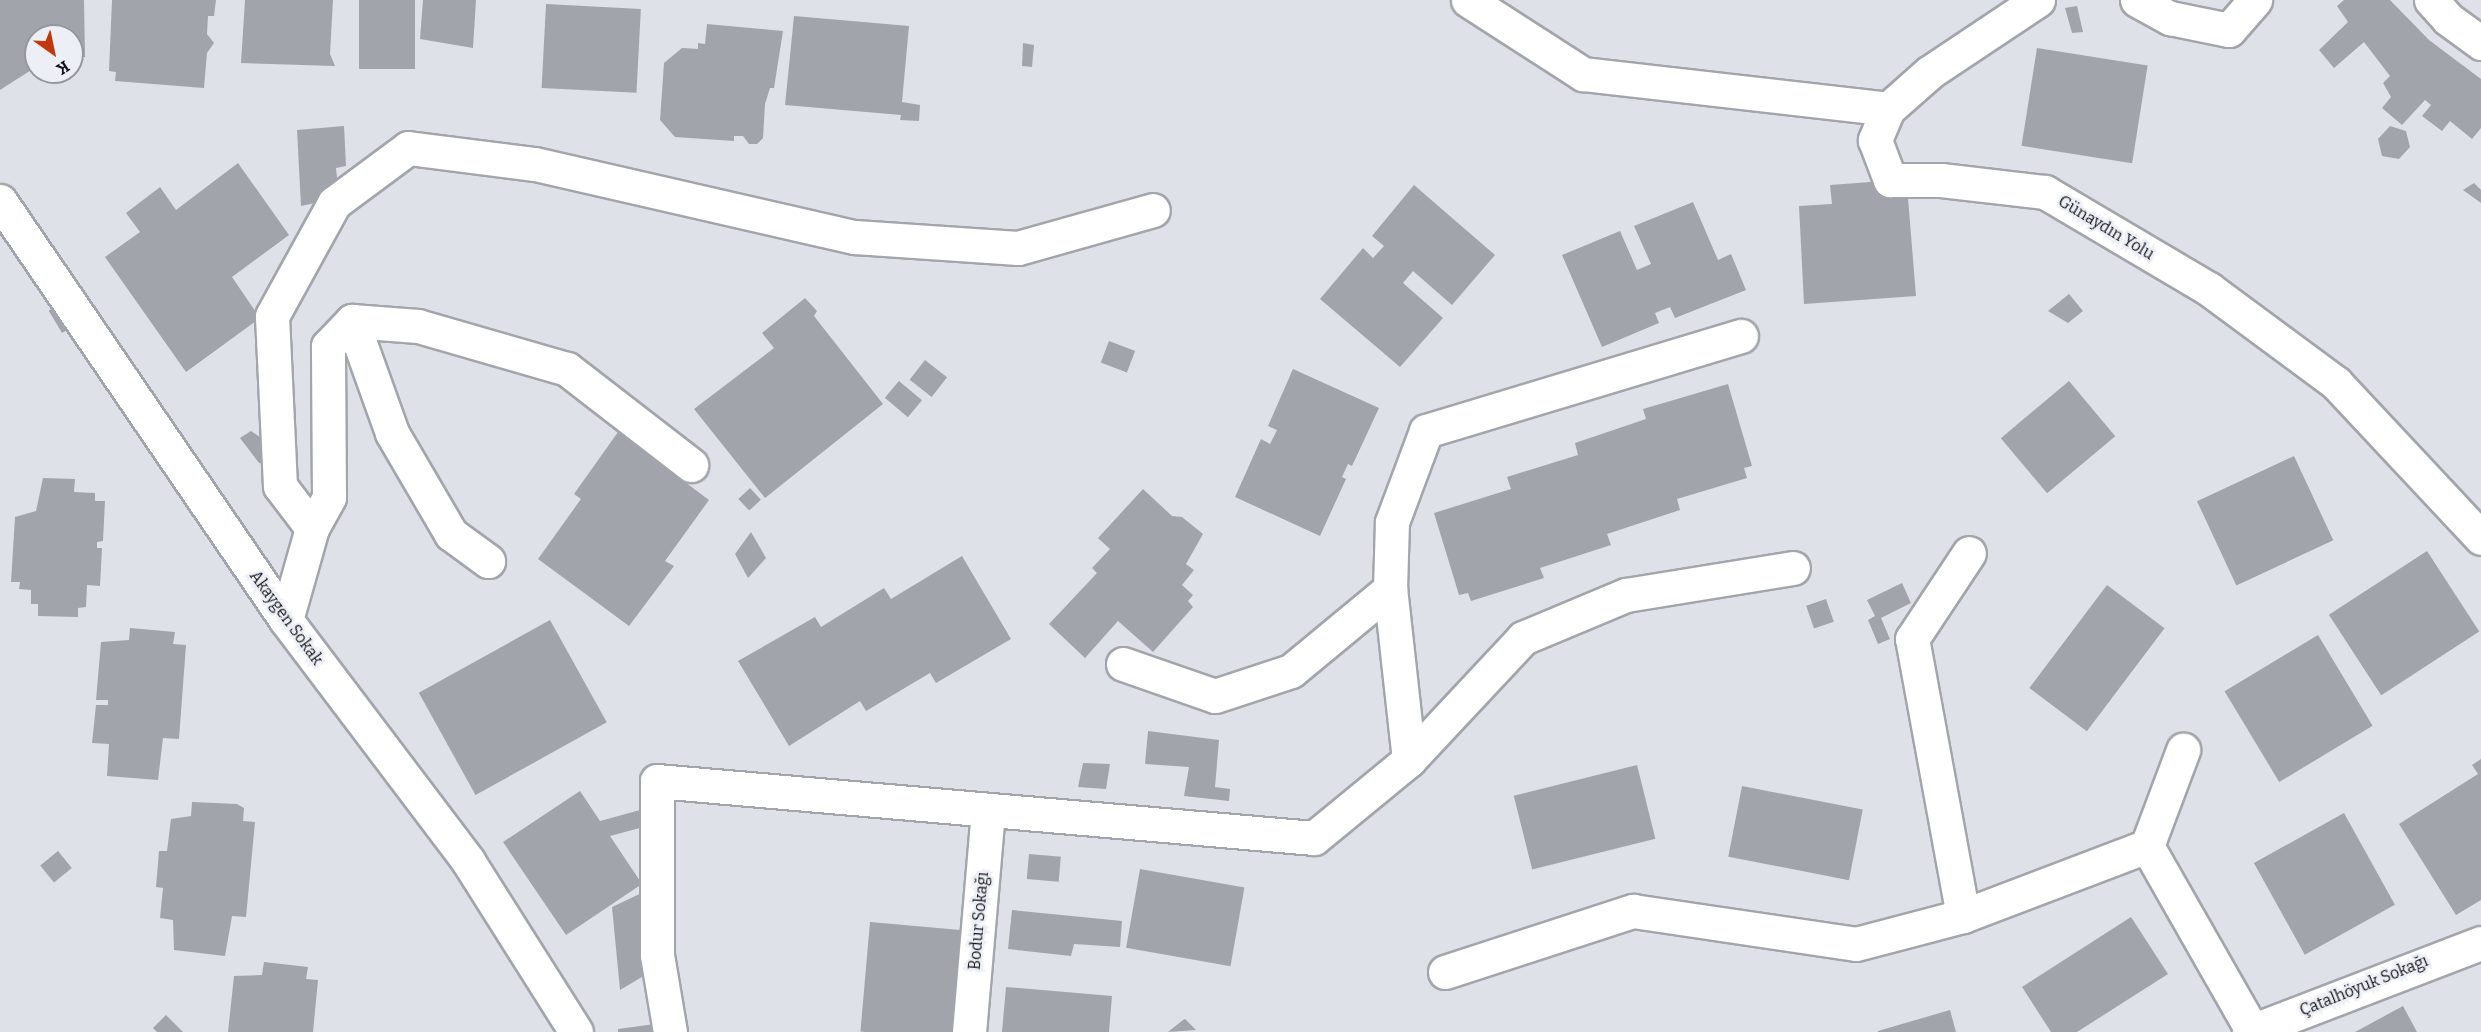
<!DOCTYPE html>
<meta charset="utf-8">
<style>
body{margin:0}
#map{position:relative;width:2481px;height:1032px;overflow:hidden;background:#dfe1e9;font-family:Bitter,serif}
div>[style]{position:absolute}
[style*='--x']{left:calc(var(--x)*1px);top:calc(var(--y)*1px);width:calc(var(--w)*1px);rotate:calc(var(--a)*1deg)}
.building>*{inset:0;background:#a2a4ab;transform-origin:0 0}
.roads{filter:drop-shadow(2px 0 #a3a5ac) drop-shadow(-2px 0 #a3a5ac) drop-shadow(0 2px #a3a5ac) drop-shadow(0 -2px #a3a5ac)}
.minor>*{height:33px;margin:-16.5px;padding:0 16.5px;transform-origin:16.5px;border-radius:16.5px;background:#fff}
span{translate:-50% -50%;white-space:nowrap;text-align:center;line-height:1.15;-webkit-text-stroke:5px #eceff6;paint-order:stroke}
.street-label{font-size:16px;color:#131316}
.north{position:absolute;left:24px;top:24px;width:60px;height:60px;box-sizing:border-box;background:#eceff6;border:2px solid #95979c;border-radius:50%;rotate:147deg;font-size:16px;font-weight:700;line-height:24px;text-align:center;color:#131316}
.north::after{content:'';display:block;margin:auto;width:21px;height:27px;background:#c0370b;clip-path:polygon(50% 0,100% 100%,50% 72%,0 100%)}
</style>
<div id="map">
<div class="building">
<div style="clip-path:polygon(0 0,84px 0,85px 57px,72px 57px,72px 36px,36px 36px,36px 67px,0 90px)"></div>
<div style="clip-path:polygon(112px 0,216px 0,214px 16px,208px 16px,207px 34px,214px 43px,207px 53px,204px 88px,115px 81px,116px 72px,109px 71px)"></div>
<div style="clip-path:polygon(245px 0,333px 0,330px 54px,335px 66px,241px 63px)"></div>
<div style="left:359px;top:0;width:56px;height:69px"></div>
<div style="clip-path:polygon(423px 0,476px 0,473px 48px,420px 39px)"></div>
<div style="clip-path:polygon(2344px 0,2390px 0,2429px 40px,2481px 79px,2481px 128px,2472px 139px,2450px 121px,2442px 131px,2422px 116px,2431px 105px,2425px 100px,2402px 125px,2382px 108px,2391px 97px,2383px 83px,2390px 76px,2364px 42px,2334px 68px,2319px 50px,2348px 22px,2337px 6px)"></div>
<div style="left:546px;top:4px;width:95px;height:84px;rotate:3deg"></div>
<div style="clip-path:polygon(2077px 6px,2083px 32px,2072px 33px,2065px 8px)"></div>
<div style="clip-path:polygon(794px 16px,909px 26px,902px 102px,920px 105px,919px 121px,900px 120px,901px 115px,785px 105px)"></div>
<div style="clip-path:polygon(707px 24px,783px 31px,774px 88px,770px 88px,765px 104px,763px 138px,757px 144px,749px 144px,743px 136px,734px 136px,734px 141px,675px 137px,660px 120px,664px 63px,682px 48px,698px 49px,698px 43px,705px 44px)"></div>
<div style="clip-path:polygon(1023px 43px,1034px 45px,1032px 67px,1022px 66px)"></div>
<div style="left:2037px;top:48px;width:112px;height:99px;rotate:9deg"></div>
<div style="clip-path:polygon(344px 126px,346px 166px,336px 168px,339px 198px,301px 206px,297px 130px)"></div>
<div style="clip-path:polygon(2390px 126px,2406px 131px,2410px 147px,2399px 159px,2382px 156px,2378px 139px)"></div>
<div style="clip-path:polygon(238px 163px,289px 235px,232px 277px,260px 318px,186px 372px,105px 257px,140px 232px,126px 213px,160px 187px,176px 210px)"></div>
<div style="clip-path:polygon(1897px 180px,1897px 199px,1908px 198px,1916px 296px,1804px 304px,1799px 206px,1832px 204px,1830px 185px)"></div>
<div style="clip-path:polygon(2474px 183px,2481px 190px,2481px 203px,2463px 190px)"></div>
<div style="clip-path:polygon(1414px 185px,1495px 255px,1452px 305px,1413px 271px,1403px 283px,1443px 318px,1400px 367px,1320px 299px,1363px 248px,1373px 258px,1384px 246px,1372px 236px)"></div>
<div style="clip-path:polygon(1693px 202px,1718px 260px,1731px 254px,1746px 290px,1675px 318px,1670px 307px,1655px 313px,1659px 323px,1602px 347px,1562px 255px,1620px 231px,1637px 270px,1651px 264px,1634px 226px)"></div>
<div style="clip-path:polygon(2069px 294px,2083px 311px,2068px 323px,2048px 311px)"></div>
<div style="clip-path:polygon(805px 298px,817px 311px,814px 316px,883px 404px,765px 498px,694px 409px,774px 348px,762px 333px)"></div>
<div style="left:65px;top:301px;width:26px;height:19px;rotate:59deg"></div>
<div style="left:1109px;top:341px;width:28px;height:23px;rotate:21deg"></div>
<div style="left:925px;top:360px;width:28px;height:25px;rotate:38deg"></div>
<div style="clip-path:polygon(1293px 369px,1379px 408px,1352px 466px,1348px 464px,1342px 477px,1346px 479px,1320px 536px,1235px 497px,1261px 439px,1270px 444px,1277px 430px,1268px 426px)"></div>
<div style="left:899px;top:381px;width:30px;height:22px;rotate:40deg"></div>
<div style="left:2069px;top:381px;width:72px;height:89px;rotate:50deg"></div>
<div style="clip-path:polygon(1728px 384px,1752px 466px,1744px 468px,1747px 478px,1677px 499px,1680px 510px,1607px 534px,1611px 545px,1540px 568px,1544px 578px,1471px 601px,1468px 593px,1459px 595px,1434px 513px,1511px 489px,1507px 477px,1578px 455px,1575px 443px,1646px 419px,1643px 409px)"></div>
<div style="clip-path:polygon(251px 431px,264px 440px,265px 463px,259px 463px,240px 438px)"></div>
<div style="clip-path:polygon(618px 432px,709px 500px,665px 561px,674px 566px,629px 626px,538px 559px,581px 499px,574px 494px)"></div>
<div style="left:2294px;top:456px;width:93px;height:107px;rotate:65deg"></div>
<div style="clip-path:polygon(43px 478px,75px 479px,74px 492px,95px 493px,95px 501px,105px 501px,103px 541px,97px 542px,97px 548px,102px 548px,100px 586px,87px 585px,86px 607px,78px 608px,78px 617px,38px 616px,38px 604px,31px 604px,31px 590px,19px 589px,20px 582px,11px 582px,15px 517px,36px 511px)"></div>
<div style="left:750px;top:488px;width:16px;height:16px;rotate:47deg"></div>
<div style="clip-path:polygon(1143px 489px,1172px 516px,1182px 517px,1203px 534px,1186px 564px,1194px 570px,1182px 585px,1193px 595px,1188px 601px,1193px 607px,1153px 652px,1118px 621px,1085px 658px,1049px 624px,1097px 573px,1092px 568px,1110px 549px,1098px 538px)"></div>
<div style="clip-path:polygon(751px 532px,766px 558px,748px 578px,735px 554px)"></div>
<div style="left:2427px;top:551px;width:96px;height:117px;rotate:57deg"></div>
<div style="clip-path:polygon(962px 556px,1011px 639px,936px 683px,930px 673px,866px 711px,860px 701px,789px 746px,738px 661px,815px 617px,821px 627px,884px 588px,891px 599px)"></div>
<div style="clip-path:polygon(1902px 583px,1911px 603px,1881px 618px,1890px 639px,1878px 644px,1868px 620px,1875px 616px,1867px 600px)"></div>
<div style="left:2107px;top:585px;width:72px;height:129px;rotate:37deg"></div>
<div style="left:1826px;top:599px;width:24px;height:21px;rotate:71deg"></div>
<div style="left:550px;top:620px;width:117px;height:150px;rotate:61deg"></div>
<div style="clip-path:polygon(130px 628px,175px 632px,173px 644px,186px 645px,179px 739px,163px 738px,158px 780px,107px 776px,109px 744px,92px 743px,96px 705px,108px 705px,108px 700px,96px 700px,101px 642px,129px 640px)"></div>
<div style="left:2318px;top:635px;width:106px;height:109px;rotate:59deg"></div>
<div style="clip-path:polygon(1148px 731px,1219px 740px,1215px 787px,1230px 789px,1229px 801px,1184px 796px,1189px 767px,1145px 764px)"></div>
<div style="clip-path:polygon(2481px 759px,2481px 900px,2456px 915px,2399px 824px,2478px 774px,2472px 765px)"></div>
<div style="clip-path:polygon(1083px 763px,1110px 764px,1106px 789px,1078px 787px)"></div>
<div style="left:1637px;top:765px;width:76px;height:127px;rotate:76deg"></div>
<div style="left:1742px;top:786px;width:123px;height:72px;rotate:11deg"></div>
<div style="clip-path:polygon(580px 791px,600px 821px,651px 807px,651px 825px,610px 836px,642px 884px,566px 935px,503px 842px)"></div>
<div style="clip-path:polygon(192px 802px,237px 804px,244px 808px,243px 821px,255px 822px,246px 917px,232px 916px,225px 956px,174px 950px,173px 920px,160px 918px,163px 888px,156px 887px,159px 851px,167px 851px,171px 819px,191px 816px)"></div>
<div style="left:2344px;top:813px;width:105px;height:103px;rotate:61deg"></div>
<div style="left:58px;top:851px;width:22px;height:23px;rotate:51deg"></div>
<div style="left:1029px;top:854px;width:32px;height:25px;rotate:5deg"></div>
<div style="left:1140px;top:869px;width:106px;height:80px;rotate:10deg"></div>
<div style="clip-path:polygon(646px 891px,652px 971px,620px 990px,612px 907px)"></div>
<div style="clip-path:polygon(1012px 910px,1122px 921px,1120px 947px,1074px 944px,1071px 956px,1008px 949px)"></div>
<div style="clip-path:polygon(2131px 917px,2168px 974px,2077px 1032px,2051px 1032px,2022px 987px)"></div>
<div style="left:870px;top:922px;width:99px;height:110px;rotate:5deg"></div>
<div style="clip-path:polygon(264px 962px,308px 967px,306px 979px,318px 980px,313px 1032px,228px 1032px,234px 976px,262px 975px)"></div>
<div style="clip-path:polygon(1006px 987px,1112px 996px,1109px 1032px,1002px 1032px)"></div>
<div style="clip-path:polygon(2403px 1006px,2417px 1032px,2355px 1032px)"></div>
<div style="clip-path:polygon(1950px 1010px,1956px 1032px,1878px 1032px,1878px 1031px)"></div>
<div style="clip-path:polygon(166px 1015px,183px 1032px,157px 1032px,153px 1028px)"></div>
<div style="clip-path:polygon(1185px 1019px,1196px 1030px,1168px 1032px,1183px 1020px)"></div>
<div style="clip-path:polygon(655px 1024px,656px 1032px,618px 1032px,618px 1029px)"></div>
</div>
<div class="roads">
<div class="minor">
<div style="--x:1468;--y:0;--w:137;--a:32.8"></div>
<div style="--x:1583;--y:74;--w:307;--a:6.5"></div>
<div style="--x:2038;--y:0;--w:130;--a:146.3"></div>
<div style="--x:1930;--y:72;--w:56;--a:138.6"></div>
<div style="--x:1888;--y:109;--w:34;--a:113"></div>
<div style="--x:1875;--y:140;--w:43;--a:69.4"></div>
<div style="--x:1890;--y:180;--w:51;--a:0"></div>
<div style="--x:1941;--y:180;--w:105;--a:6.6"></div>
<div style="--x:2045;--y:192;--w:191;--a:30.6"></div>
<div style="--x:2209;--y:289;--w:158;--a:36.5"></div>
<div style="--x:2336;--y:383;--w:212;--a:46.9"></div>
<div style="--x:2137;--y:0;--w:38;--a:29"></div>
<div style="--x:2170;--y:18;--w:60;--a:11.5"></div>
<div style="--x:2229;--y:30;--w:40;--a:-49"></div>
<div style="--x:2431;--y:0;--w:25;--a:48"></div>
<div style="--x:2448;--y:19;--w:41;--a:36"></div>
<div style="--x:0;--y:201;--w:507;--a:55.68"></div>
<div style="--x:286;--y:620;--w:302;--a:52.9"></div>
<div style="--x:468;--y:861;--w:202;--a:57.7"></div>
<div style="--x:352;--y:321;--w:119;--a:70.3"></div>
<div style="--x:392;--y:433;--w:117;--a:59.7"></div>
<div style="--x:451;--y:534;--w:46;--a:36.1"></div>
<div style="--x:312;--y:528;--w:53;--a:-127.3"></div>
<div style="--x:280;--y:486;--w:170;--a:-92.7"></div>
<div style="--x:272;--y:316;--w:129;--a:-61.2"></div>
<div style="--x:334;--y:203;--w:92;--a:-36.6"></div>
<div style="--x:408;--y:148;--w:128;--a:7.2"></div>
<div style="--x:535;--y:164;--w:328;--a:12.9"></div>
<div style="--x:855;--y:237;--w:163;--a:3.9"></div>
<div style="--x:1018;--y:248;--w:140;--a:-15.7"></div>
<div style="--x:286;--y:620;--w:96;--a:-74.2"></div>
<div style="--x:312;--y:528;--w:35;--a:-61"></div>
<div style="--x:329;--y:497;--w:151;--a:-90.4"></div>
<div style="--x:328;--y:346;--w:35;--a:-46"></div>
<div style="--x:352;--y:321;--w:66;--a:4.3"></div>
<div style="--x:418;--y:326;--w:155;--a:16.1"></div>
<div style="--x:567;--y:369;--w:157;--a:37.7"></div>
<div style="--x:1123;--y:664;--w:97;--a:19.2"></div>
<div style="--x:1215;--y:696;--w:80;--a:-18.2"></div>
<div style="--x:1291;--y:671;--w:129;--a:-39.6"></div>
<div style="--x:1409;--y:760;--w:172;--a:-96.3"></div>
<div style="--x:1390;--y:589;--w:67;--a:-88.3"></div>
<div style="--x:1392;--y:522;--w:97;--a:-69.5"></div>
<div style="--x:1426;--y:431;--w:329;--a:-16.8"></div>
<div style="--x:2147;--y:846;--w:103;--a:-69.4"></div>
<div style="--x:1963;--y:916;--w:282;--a:-100.4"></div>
<div style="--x:1912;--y:639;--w:103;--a:-56.5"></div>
<div style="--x:1445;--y:972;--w:198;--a:-18"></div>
<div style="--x:1633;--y:911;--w:225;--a:8.4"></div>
<div style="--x:1856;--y:944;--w:111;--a:-14.7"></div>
<div style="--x:1963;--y:916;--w:197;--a:-20.8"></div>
<div style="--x:2147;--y:846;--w:212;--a:60.3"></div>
<div style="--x:670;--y:1032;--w:78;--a:-99.6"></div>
<div style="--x:657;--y:955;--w:174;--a:-90"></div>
<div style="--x:657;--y:781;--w:659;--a:4.96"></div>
<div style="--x:1314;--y:838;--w:123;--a:-39.4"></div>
<div style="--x:1409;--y:760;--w:167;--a:-46.9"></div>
<div style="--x:1523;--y:638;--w:112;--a:-22.7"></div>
<div style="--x:1626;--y:595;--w:169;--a:-9.2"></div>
<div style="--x:969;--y:1032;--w:222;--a:-85.1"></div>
<div style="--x:2249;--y:1032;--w:248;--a:-21"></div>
</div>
</div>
<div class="street-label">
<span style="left:2106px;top:228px;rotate:31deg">Günaydın Yolu</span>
<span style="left:286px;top:618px;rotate:54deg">Akaygen Sokak</span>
<span style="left:979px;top:921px;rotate:-85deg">Bodur Sokağı</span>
<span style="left:2364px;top:986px;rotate:-22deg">Çatalhöyuk Sokağı</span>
</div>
<div class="north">K</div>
</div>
